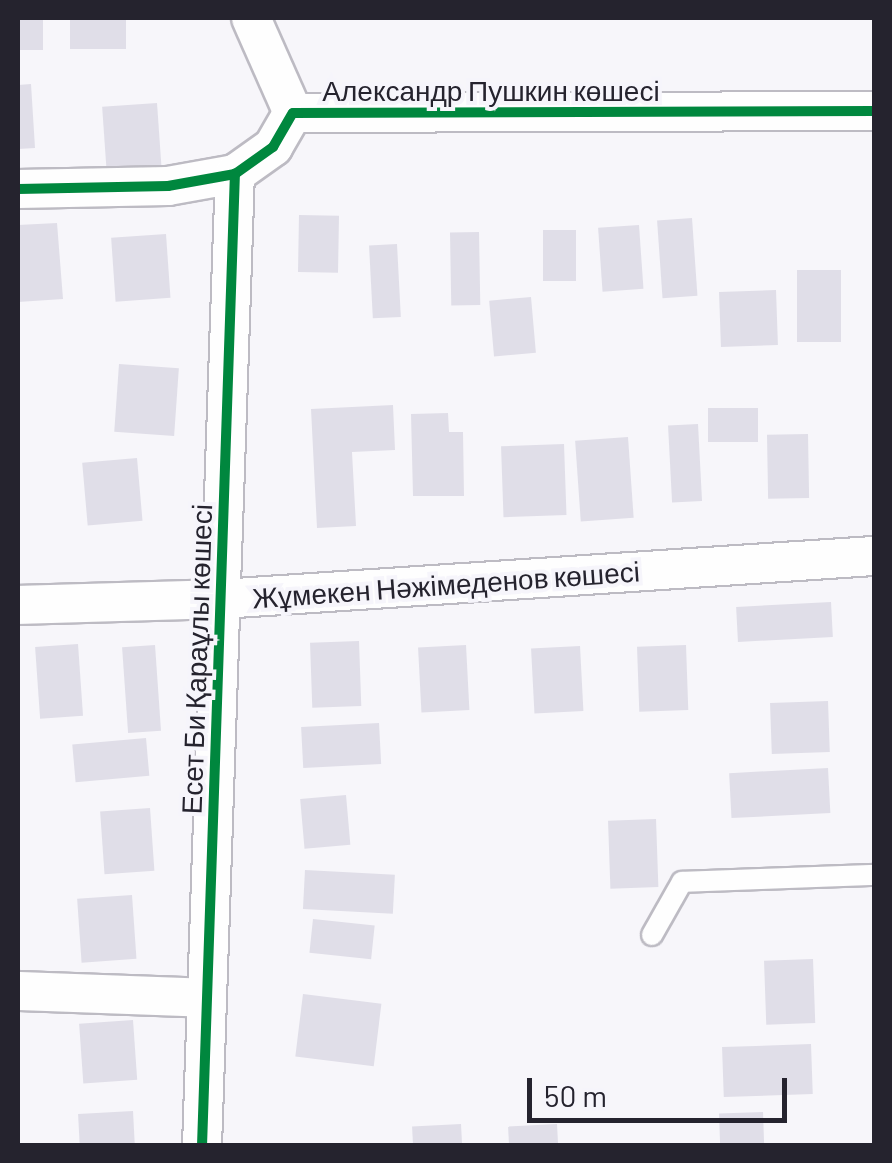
<!DOCTYPE html>
<meta charset="utf-8">
<style>
body{margin:0}
#map{position:relative;width:892px;height:1163px;overflow:hidden;background:#f7f6fa;font-family:Barlow,sans-serif}
div>[style]{position:absolute}
[style*='--x']{left:calc(var(--x)*1px);top:calc(var(--y)*1px);width:calc(var(--w)*1px);rotate:calc(var(--a)*1deg)}
.building>*{inset:0;background:#e0dee8;transform-origin:0 0}
.roads{filter:drop-shadow(2px 0 #bdbbc3) drop-shadow(-2px 0 #bdbbc3) drop-shadow(0 2px #bdbbc3) drop-shadow(0 -2px #bdbbc3)}
.service>*{height:20px;margin:-10px;padding:0 10px;transform-origin:10px;border-radius:10px;background:#fefefe}
.minor>*{height:38px;margin:-19px;padding:0 19px;transform-origin:19px;border-radius:19px;background:#fefefe}
.cycleway>*{height:10px;margin:-5px;padding:0 5px;transform-origin:5px;border-radius:5px;background:#00873e}
span{translate:-50% -50%;white-space:nowrap;text-align:center;line-height:1.15;-webkit-text-stroke:8px #f6f5fb;paint-order:stroke}
.street-label{font-size:28px;color:#25232e}
.frame{position:absolute;inset:0;border:20px solid #25232e;pointer-events:none}
.scale{position:absolute;left:527px;top:1078px;width:260px;height:45px;box-sizing:border-box;border:5px solid #25232e;border-top:0;padding-left:12px;font-size:30px;line-height:35px;white-space:nowrap;color:#25232e;-webkit-text-stroke:8px #f6f5fb;paint-order:stroke}
</style>
<div id="map">
<div class="building">
<div style="left:18px;top:18px;width:25px;height:32px"></div>
<div style="left:70px;top:18px;width:56px;height:31px"></div>
<div style="clip-path:polygon(31px 84px,35px 148px,18px 149px,18px 85px)"></div>
<div style="left:157px;top:103px;width:63px;height:55px;rotate:86deg"></div>
<div style="left:299px;top:215px;width:40px;height:57px;rotate:1deg"></div>
<div style="left:692px;top:218px;width:78px;height:35px;rotate:86deg"></div>
<div style="clip-path:polygon(57px 223px,63px 299px,18px 302px,18px 225px)"></div>
<div style="left:639px;top:225px;width:64px;height:41px;rotate:86deg"></div>
<div style="left:543px;top:230px;width:33px;height:51px"></div>
<div style="left:479px;top:232px;width:73px;height:29px;rotate:89deg"></div>
<div style="left:166px;top:234px;width:64px;height:55px;rotate:86deg"></div>
<div style="left:397px;top:244px;width:73px;height:28px;rotate:87deg"></div>
<div style="left:797px;top:270px;width:44px;height:72px"></div>
<div style="left:776px;top:290px;width:55px;height:57px;rotate:88deg"></div>
<div style="left:531px;top:297px;width:56px;height:42px;rotate:85deg"></div>
<div style="left:119px;top:364px;width:60px;height:68px;rotate:4deg"></div>
<div style="clip-path:polygon(393px 405px,395px 450px,352px 452px,356px 526px,317px 528px,311px 409px)"></div>
<div style="left:758px;top:408px;width:34px;height:50px;rotate:90deg"></div>
<div style="clip-path:polygon(448px 413px,449px 432px,463px 432px,464px 496px,413px 496px,411px 414px)"></div>
<div style="left:698px;top:424px;width:77px;height:30px;rotate:87deg"></div>
<div style="left:808px;top:434px;width:64px;height:41px;rotate:89deg"></div>
<div style="left:628px;top:437px;width:81px;height:53px;rotate:86deg"></div>
<div style="left:564px;top:444px;width:71px;height:63px;rotate:88deg"></div>
<div style="left:137px;top:458px;width:63px;height:55px;rotate:85deg"></div>
<div style="left:831px;top:602px;width:35px;height:95px;rotate:87deg"></div>
<div style="left:359px;top:641px;width:65px;height:49px;rotate:88deg"></div>
<div style="left:78px;top:644px;width:72px;height:43px;rotate:86deg"></div>
<div style="left:155px;top:645px;width:86px;height:33px;rotate:86deg"></div>
<div style="left:466px;top:645px;width:65px;height:48px;rotate:87deg"></div>
<div style="left:686px;top:645px;width:65px;height:49px;rotate:88deg"></div>
<div style="left:580px;top:646px;width:65px;height:49px;rotate:87deg"></div>
<div style="left:828px;top:701px;width:51px;height:58px;rotate:88deg"></div>
<div style="left:379px;top:723px;width:41px;height:78px;rotate:87deg"></div>
<div style="left:146px;top:738px;width:38px;height:74px;rotate:85deg"></div>
<div style="left:828px;top:768px;width:45px;height:99px;rotate:87deg"></div>
<div style="left:346px;top:795px;width:50px;height:46px;rotate:85deg"></div>
<div style="left:150px;top:808px;width:63px;height:50px;rotate:86deg"></div>
<div style="left:656px;top:819px;width:68px;height:48px;rotate:88deg"></div>
<div style="left:305px;top:870px;width:90px;height:39px;rotate:3deg"></div>
<div style="left:132px;top:895px;width:64px;height:55px;rotate:86deg"></div>
<div style="left:313px;top:919px;width:62px;height:34px;rotate:6deg"></div>
<div style="left:813px;top:959px;width:64px;height:49px;rotate:88deg"></div>
<div style="left:303px;top:994px;width:79px;height:63px;rotate:7deg"></div>
<div style="left:133px;top:1020px;width:60px;height:54px;rotate:86deg"></div>
<div style="left:811px;top:1044px;width:50px;height:89px;rotate:88deg"></div>
<div style="left:133px;top:1111px;width:35px;height:55px;rotate:87deg"></div>
<div style="left:763px;top:1112px;width:34px;height:44px;rotate:88deg"></div>
<div style="left:461px;top:1124px;width:22px;height:49px;rotate:87deg"></div>
<div style="left:557px;top:1124px;width:22px;height:49px;rotate:87deg"></div>
</div>
<div class="roads">
<div class="service">
<div style="--x:652;--y:935;--w:61;--a:-60.5"></div>
<div style="--x:682;--y:882;--w:192;--a:-2.1"></div>
</div>
<div class="minor">
<div style="--x:251;--y:18;--w:104;--a:66.1"></div>
<div style="--x:18;--y:189;--w:150;--a:-1.1"></div>
<div style="--x:168;--y:186;--w:68;--a:-10.2"></div>
<div style="--x:235;--y:174;--w:47;--a:-35.4"></div>
<div style="--x:273;--y:147;--w:39;--a:-60"></div>
<div style="--x:293;--y:113;--w:581;--a:-0.2"></div>
<div style="--x:18;--y:605;--w:203;--a:-1.7"></div>
<div style="--x:221;--y:599;--w:654;--a:-3.77"></div>
<div style="--x:18;--y:991;--w:188;--a:2.1"></div>
<div style="--x:202;--y:1146;--w:973;--a:-88.06"></div>
</div>
</div>
<div class="cycleway">
<div style="--x:18;--y:189;--w:150;--a:-1.1"></div>
<div style="--x:168;--y:186;--w:68;--a:-10.2"></div>
<div style="--x:235;--y:174;--w:47;--a:-35.4"></div>
<div style="--x:273;--y:147;--w:39;--a:-60"></div>
<div style="--x:293;--y:113;--w:581;--a:-0.2"></div>
<div style="--x:202;--y:1146;--w:973;--a:-88.06"></div>
</div>
<div class="street-label">
<span style="left:491px;top:90px">Александр Пушкин көшесі</span>
<span style="left:446px;top:584px;rotate:-4deg">Жұмекен Нәжімеденов көшесі</span>
<span style="left:196px;top:659px;rotate:-88deg">Есет Би Қараұлы көшесі</span>
</div>
<div class="frame"></div>
<div class="scale">50 m</div>
</div>
